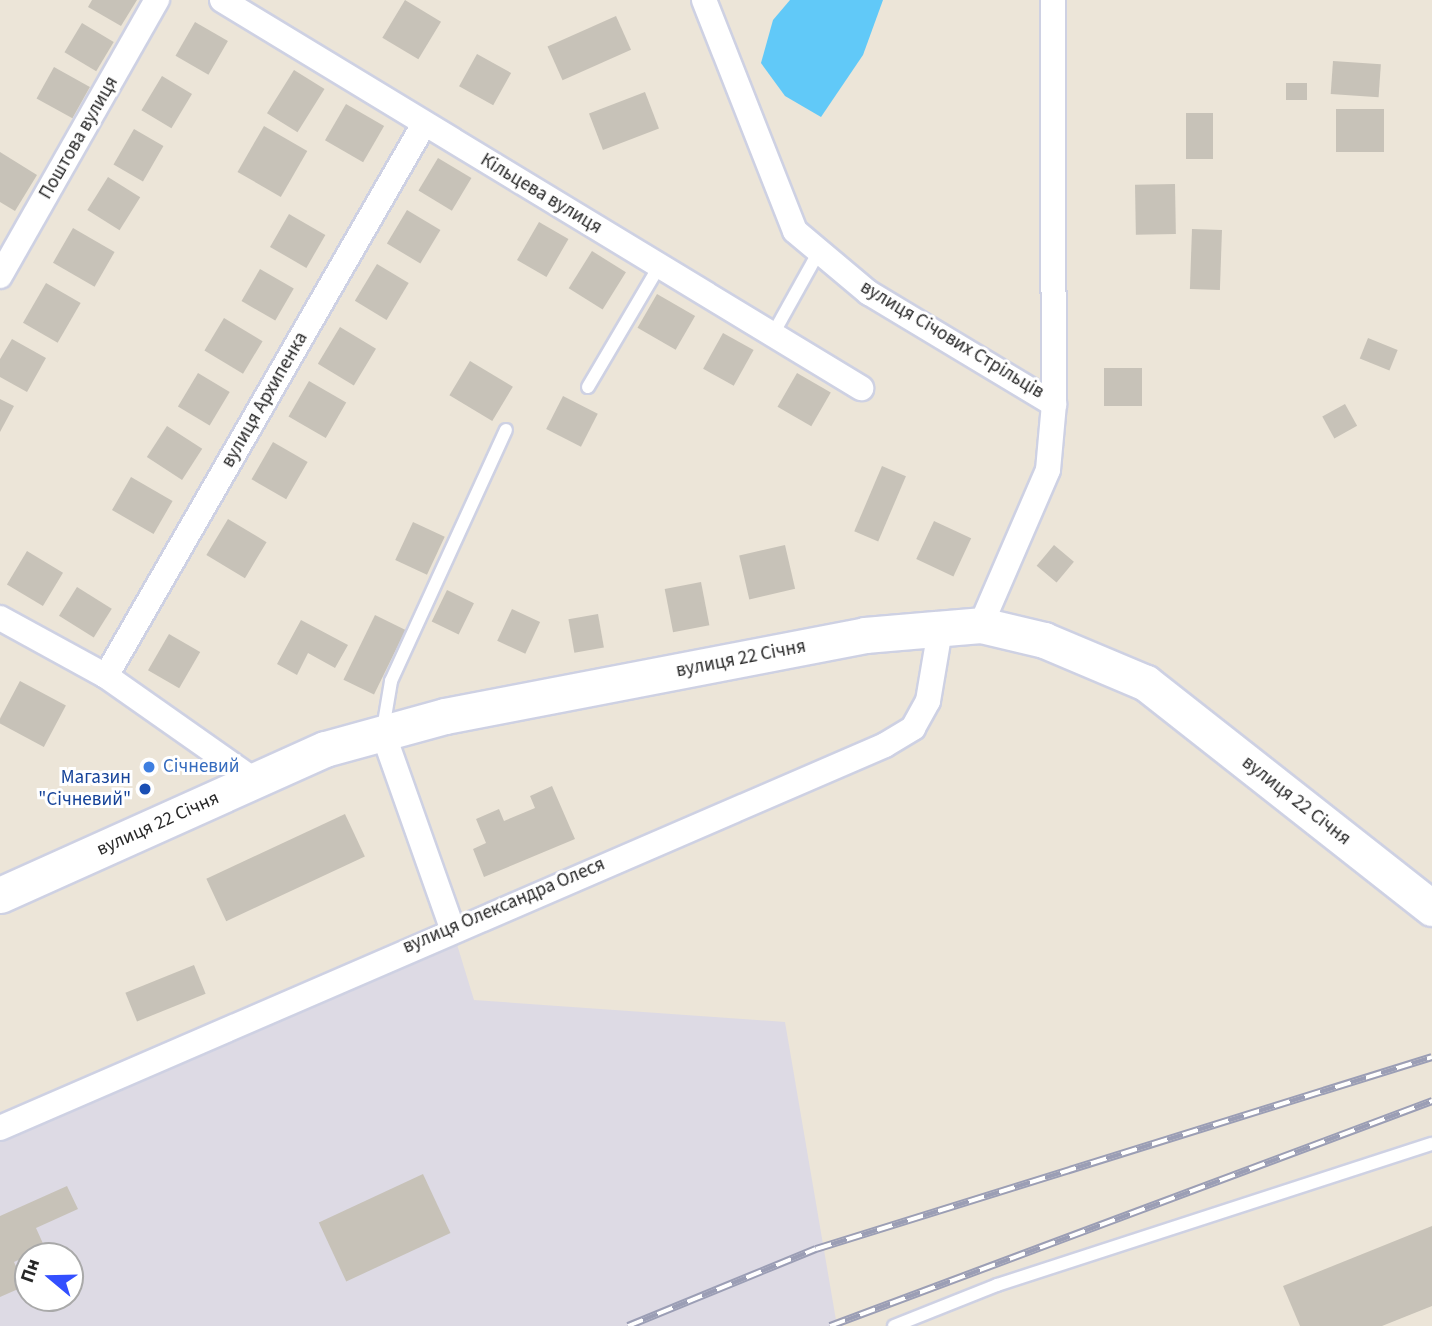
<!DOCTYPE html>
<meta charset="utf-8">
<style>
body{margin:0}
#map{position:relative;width:1432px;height:1326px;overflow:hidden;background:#ece5d8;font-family:"Source Sans 3",sans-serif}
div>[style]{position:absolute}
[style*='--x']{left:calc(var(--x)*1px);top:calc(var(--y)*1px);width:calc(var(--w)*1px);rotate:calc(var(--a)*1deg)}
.industrial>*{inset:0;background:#dddae4}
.water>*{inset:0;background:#61c9f8}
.building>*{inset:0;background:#c7c2b8;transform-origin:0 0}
.roads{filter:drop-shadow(2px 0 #ced1e3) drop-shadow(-2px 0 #ced1e3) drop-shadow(0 2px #ced1e3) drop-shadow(0 -2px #ced1e3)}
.lane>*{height:12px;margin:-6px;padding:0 6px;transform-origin:6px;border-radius:6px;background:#fff}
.street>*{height:24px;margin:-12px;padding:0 12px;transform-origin:12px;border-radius:12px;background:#fff}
.secondary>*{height:35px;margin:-17.5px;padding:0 17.5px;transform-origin:17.5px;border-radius:17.5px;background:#fff}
.rail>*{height:8px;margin-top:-4px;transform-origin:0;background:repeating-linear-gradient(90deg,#fff 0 16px,#9b9eb5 0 32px);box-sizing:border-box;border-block:2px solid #9b9eb5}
.dots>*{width:19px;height:19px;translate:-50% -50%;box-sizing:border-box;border:4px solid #fff;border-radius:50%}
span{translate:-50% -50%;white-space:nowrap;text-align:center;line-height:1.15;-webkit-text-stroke:6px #fff;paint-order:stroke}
.street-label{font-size:19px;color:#282828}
.shop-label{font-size:19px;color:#366cbe}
.left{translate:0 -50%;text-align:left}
.transit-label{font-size:19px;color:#164399}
.right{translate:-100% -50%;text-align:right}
.north{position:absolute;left:14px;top:1242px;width:70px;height:70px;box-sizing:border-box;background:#fff;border:2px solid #a9a9a9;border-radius:50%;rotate:289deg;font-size:19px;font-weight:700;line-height:28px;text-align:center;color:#282828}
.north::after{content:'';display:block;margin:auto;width:24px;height:32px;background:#334fff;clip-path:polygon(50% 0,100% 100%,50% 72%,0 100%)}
</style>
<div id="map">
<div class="industrial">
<div style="clip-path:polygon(evenodd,452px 928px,474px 1000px,785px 1022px,837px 1326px,0 1326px,0 1128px,452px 928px,28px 1256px,70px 1256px,70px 1298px,28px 1298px,28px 1256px)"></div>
</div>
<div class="water">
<div style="clip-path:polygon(790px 0,883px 0,863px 55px,821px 117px,785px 96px,761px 63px,773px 20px)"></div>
</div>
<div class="building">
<div style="clip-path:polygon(92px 0,137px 0,121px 26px,88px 7px)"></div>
<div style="left:405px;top:0;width:42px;height:44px;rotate:31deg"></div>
<div style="left:616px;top:16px;width:37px;height:75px;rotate:66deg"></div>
<div style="left:195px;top:22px;width:38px;height:39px;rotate:30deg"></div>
<div style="left:82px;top:23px;width:37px;height:34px;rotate:31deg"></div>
<div style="left:477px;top:54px;width:39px;height:37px;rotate:29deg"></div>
<div style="left:1333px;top:61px;width:48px;height:33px;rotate:4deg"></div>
<div style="left:54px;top:67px;width:41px;height:36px;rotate:29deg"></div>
<div style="left:294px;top:70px;width:36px;height:51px;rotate:32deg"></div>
<div style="left:162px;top:76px;width:35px;height:40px;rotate:31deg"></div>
<div style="left:1286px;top:83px;width:21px;height:17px"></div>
<div style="left:645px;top:92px;width:39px;height:60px;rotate:69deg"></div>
<div style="left:346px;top:104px;width:44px;height:42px;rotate:30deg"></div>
<div style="left:1336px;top:109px;width:48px;height:43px"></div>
<div style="left:1186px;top:113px;width:27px;height:46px"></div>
<div style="left:264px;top:126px;width:50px;height:53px;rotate:30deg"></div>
<div style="left:134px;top:129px;width:34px;height:41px;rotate:30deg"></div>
<div style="clip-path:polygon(0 152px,37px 175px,15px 211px,0 202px)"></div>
<div style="left:438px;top:158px;width:39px;height:38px;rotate:31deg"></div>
<div style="left:108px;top:177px;width:38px;height:39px;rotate:32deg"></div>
<div style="left:1175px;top:184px;width:50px;height:40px;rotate:89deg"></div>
<div style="left:407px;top:210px;width:39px;height:39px;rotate:31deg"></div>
<div style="left:289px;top:214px;width:42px;height:38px;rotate:30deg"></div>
<div style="left:539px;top:222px;width:34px;height:44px;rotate:30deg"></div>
<div style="left:73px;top:228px;width:48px;height:40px;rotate:30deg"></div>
<div style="left:1192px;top:229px;width:30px;height:60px;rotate:2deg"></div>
<div style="left:592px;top:251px;width:40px;height:44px;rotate:32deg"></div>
<div style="left:377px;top:264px;width:37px;height:43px;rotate:31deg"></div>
<div style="left:260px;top:269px;width:39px;height:37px;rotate:30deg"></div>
<div style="left:46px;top:283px;width:40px;height:46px;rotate:30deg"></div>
<div style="left:657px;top:294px;width:44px;height:39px;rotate:30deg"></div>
<div style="left:224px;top:318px;width:45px;height:38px;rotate:31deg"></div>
<div style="left:340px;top:327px;width:42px;height:43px;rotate:31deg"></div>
<div style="left:723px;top:333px;width:35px;height:41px;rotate:29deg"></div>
<div style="left:1368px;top:338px;width:32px;height:22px;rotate:22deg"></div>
<div style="clip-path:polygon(12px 339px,46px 358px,27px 392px,0 377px,0 359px)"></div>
<div style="left:470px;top:361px;width:50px;height:40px;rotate:31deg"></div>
<div style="left:1104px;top:368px;width:38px;height:38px"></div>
<div style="left:198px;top:373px;width:37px;height:39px;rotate:31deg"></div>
<div style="left:797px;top:373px;width:39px;height:39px;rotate:30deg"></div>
<div style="left:309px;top:381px;width:43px;height:41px;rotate:30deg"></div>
<div style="left:563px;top:396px;width:39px;height:37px;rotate:27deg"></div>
<div style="clip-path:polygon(0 399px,14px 406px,0 432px)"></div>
<div style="left:1345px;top:404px;width:25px;height:26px;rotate:61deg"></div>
<div style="left:167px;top:426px;width:42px;height:37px;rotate:33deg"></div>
<div style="left:273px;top:442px;width:40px;height:43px;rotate:30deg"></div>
<div style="left:882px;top:466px;width:26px;height:71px;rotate:23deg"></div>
<div style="left:131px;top:477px;width:48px;height:38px;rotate:30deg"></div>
<div style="left:228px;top:519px;width:45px;height:42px;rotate:31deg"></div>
<div style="left:934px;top:521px;width:41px;height:42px;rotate:25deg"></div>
<div style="left:413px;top:522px;width:35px;height:42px;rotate:25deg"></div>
<div style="left:785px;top:545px;width:45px;height:47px;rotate:77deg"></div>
<div style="left:1054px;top:545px;width:26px;height:27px;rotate:40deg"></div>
<div style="left:27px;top:551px;width:42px;height:39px;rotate:31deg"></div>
<div style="left:701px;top:582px;width:44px;height:37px;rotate:79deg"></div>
<div style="left:77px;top:587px;width:41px;height:34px;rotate:32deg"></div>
<div style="left:447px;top:590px;width:30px;height:35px;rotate:26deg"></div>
<div style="left:512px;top:609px;width:31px;height:35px;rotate:25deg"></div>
<div style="left:598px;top:614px;width:34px;height:30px;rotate:80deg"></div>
<div style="left:375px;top:615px;width:34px;height:72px;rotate:26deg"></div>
<div style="clip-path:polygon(301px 620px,348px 645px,335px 668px,308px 653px,297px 675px,277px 664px)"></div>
<div style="left:169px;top:634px;width:36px;height:42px;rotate:30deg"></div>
<div style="left:20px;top:681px;width:52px;height:47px;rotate:28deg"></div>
<div style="clip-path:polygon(552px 786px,575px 839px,484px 877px,473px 849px,486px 843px,476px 819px,499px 809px,504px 821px,535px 808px,530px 796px)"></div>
<div style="left:345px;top:814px;width:47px;height:153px;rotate:65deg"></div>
<div style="left:194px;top:965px;width:31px;height:74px;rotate:68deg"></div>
<div style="left:423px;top:1174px;width:65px;height:115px;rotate:65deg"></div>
<div style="clip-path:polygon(67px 1186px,78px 1209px,36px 1228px,45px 1248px,14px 1262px,25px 1286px,0 1297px,0 1216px)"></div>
<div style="clip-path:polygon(1432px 1226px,1432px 1306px,1382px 1326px,1300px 1326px,1283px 1286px)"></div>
</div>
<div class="roads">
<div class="lane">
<div style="--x:773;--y:334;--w:93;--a:-60.9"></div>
<div style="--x:588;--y:387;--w:142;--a:-59.5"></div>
<div style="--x:383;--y:729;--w:49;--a:-80.5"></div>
<div style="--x:391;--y:681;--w:276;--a:-65.4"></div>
<div style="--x:894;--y:1326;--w:111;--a:-21.7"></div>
<div style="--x:997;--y:1285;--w:457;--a:-18"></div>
</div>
<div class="street">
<div style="--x:222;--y:0;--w:748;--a:31.27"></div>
<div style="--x:704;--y:0;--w:248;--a:68.5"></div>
<div style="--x:795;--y:231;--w:97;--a:40"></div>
<div style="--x:869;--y:293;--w:216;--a:31"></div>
<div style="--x:1054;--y:404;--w:66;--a:95.2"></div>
<div style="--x:1048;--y:470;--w:169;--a:113.4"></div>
<div style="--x:1053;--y:0;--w:404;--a:89.9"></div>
<div style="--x:0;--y:276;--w:318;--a:-60.4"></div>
<div style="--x:0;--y:618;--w:121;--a:28.7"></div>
<div style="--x:106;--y:676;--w:181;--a:35.1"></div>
<div style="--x:106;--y:676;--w:637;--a:-60.05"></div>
<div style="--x:383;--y:733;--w:207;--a:70.5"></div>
<div style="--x:0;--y:1128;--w:964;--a:-23.4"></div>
<div style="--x:885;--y:745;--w:33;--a:-31"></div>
<div style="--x:913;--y:728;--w:31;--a:-61"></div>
<div style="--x:928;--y:701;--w:72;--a:-80.4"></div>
</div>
<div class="secondary">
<div style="--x:0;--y:895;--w:356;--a:-24.2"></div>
<div style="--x:325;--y:749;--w:124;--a:-15.4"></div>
<div style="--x:445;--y:716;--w:428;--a:-10.9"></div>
<div style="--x:865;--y:635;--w:116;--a:-4.9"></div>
<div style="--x:981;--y:625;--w:65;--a:13.4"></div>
<div style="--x:1044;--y:640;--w:111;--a:22.9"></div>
<div style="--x:1146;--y:683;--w:364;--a:38.2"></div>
</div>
</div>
<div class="rail">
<div style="--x:628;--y:1326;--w:203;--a:-22.3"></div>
<div style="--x:816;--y:1249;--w:645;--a:-17.31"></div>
<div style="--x:830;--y:1326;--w:643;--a:-20.49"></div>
</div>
<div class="dots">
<div style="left:149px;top:767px;background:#3f7fe0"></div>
<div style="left:145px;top:789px;background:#1a4fb4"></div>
</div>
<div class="street-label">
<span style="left:79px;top:138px;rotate:-60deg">Поштова вулиця</span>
<span style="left:541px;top:194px;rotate:31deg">Кільцева вулиця</span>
<span style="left:952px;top:340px;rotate:31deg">вулиця Січових Стрільців</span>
<span style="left:265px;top:400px;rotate:-60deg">вулиця Архипенка</span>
<span style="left:741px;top:659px;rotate:-11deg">вулиця 22 Січня</span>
<span style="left:1296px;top:801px;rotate:38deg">вулиця 22 Січня</span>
<span style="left:158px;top:824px;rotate:-24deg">вулиця 22 Січня</span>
<span style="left:504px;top:906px;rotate:-23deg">вулиця Олександра Олеся</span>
</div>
<div class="shop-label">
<span class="left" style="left:163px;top:767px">Січневий</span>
</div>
<div class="transit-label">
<span class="right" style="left:131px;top:789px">Магазин<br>"Січневий"</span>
</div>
<div class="north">Пн</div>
</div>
